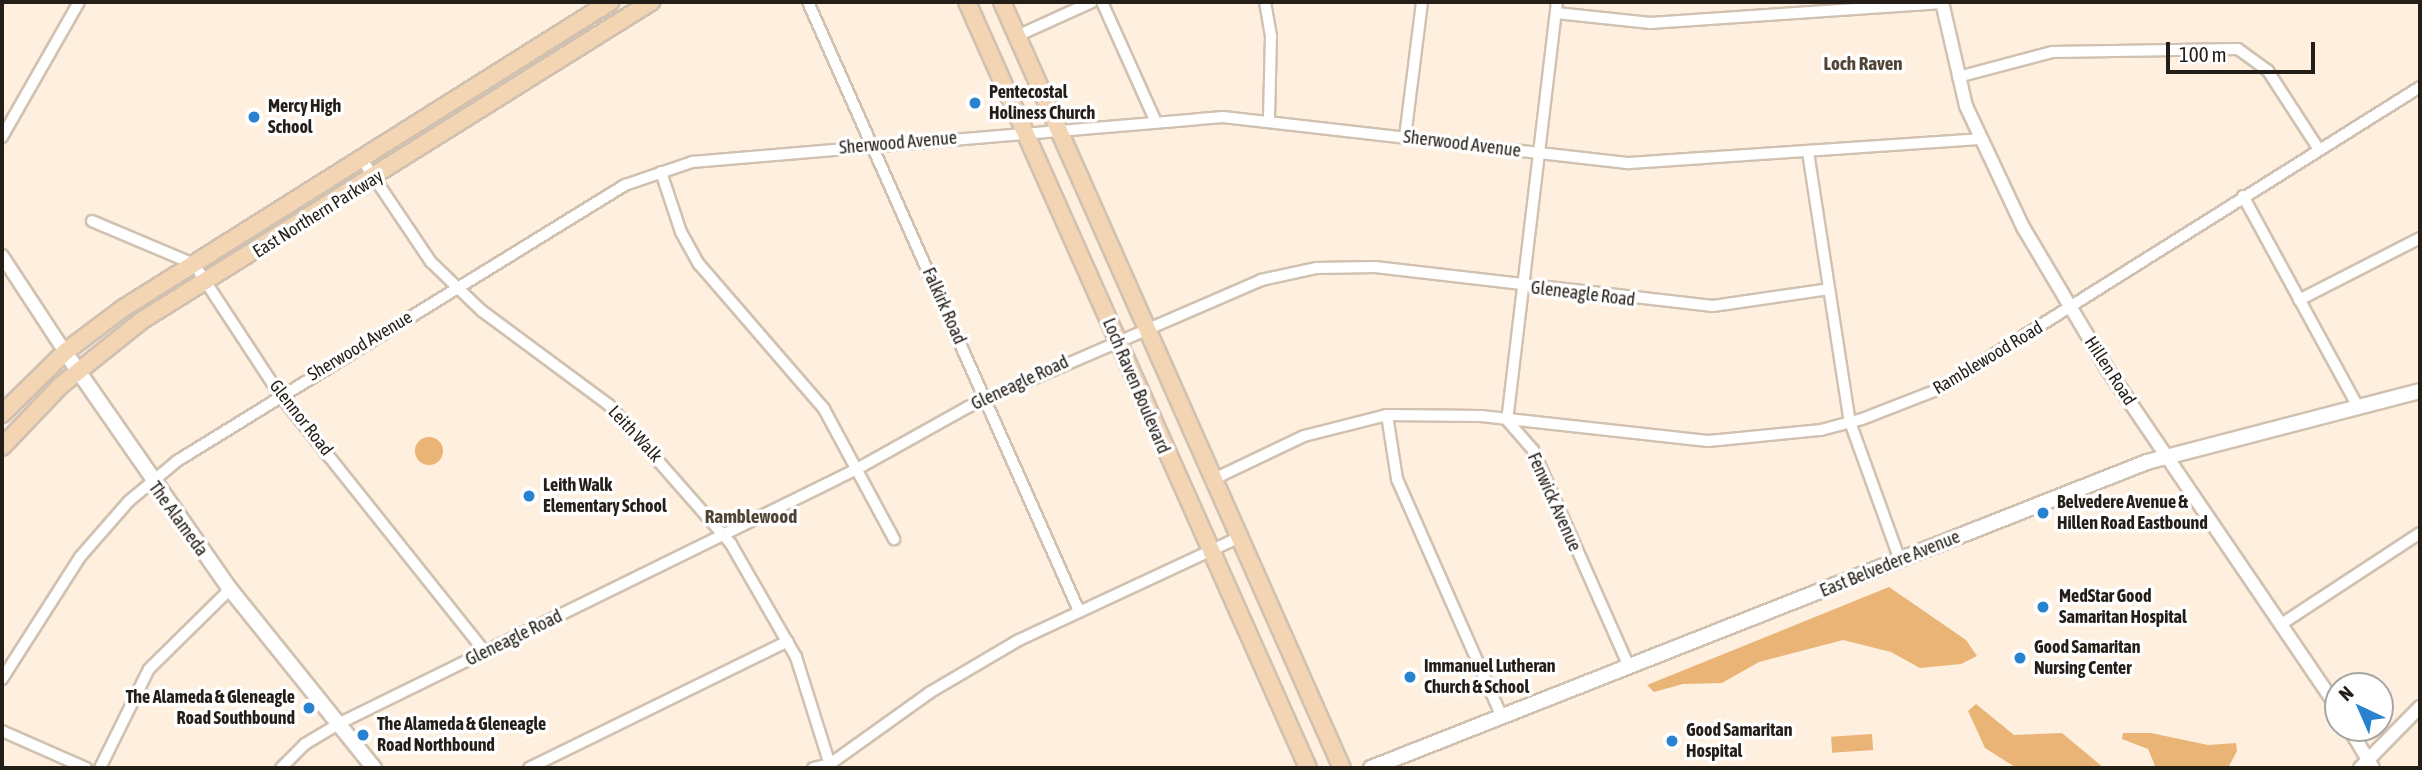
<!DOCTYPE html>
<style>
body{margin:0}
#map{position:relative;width:2422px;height:770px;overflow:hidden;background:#feefde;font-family:"Asap Condensed",sans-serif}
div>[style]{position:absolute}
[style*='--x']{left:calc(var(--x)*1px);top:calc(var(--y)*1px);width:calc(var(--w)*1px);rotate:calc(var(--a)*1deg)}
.green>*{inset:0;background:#eab477;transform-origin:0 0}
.round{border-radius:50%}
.roads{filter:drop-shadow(2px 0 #d0c1b1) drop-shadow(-2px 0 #d0c1b1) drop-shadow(0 2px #d0c1b1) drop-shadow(0 -2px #d0c1b1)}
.minor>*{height:10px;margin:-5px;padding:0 5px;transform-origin:5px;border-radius:5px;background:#fff}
.tertiary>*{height:12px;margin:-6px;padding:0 6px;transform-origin:6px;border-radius:6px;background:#fff}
.secondary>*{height:14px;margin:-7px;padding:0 7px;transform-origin:7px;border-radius:7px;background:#fff}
.primary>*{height:16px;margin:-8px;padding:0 8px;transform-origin:8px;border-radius:8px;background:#f4d5b3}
.dots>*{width:19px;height:19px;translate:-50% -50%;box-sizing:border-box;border:4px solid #fff;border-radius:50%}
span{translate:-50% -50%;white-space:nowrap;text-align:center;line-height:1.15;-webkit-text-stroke:7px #fff;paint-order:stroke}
.poi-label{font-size:18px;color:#231e18;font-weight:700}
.left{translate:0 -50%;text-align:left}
.right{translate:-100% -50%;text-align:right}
.street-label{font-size:18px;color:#231e18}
.neighbourhood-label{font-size:19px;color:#504436;font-weight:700}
.frame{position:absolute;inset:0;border:4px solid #231e18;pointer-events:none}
.north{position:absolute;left:2324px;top:672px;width:70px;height:70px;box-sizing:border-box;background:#fff;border:2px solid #a7a5a3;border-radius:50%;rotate:316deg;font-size:19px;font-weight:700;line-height:28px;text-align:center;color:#231e18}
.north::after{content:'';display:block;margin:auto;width:24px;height:32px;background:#2882cf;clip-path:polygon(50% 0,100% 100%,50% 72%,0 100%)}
.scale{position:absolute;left:2166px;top:42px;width:149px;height:32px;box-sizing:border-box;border:4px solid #231e18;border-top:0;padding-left:9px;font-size:21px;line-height:24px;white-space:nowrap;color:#231e18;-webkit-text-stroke:5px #fff;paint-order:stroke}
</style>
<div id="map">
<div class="green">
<div class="round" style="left:415px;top:437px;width:28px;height:28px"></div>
<div style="clip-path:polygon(1889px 587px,1966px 640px,1977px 656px,1961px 664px,1920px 668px,1891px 652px,1843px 640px,1759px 662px,1722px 683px,1683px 684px,1654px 692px,1647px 685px)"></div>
<div style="clip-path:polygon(1976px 704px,2014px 735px,2062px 733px,2104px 768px,2015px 767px,1985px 748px,1968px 711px)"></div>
<div style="clip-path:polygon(2123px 733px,2151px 733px,2208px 745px,2236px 743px,2237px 751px,2228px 768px,2156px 768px,2148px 749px,2122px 739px)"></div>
<div style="left:1872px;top:734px;width:16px;height:41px;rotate:86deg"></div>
</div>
<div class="roads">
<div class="minor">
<div style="--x:808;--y:2;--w:667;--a:66.01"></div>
<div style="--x:1102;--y:2;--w:132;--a:65.8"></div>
<div style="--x:1265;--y:2;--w:35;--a:80"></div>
<div style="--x:1271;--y:36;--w:84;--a:91.4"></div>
<div style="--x:1557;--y:2;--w:421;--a:96.8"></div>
<div style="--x:1507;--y:420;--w:40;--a:49"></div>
<div style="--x:1533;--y:450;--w:237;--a:66.1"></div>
<div style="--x:1556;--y:13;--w:95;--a:6.1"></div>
<div style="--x:1650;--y:23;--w:293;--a:-3.9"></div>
<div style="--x:1017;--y:36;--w:82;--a:-24.4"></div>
<div style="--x:1958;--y:77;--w:97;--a:-14.9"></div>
<div style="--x:2052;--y:52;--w:186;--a:-0.9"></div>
<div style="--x:2238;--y:49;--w:37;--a:36"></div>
<div style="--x:2268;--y:71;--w:92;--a:57"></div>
<div style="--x:2;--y:137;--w:155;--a:-60.3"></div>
<div style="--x:1405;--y:137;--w:136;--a:-82.8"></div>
<div style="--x:1808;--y:152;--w:273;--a:81.2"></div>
<div style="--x:1850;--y:422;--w:147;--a:70.1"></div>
<div style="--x:361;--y:158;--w:125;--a:56.1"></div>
<div style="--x:431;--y:262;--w:71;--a:43.9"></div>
<div style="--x:482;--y:311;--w:158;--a:36.5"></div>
<div style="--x:609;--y:405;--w:185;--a:48.7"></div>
<div style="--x:731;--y:544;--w:130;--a:60.1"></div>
<div style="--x:796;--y:657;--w:116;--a:72.5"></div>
<div style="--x:661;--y:172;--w:63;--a:71.6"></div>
<div style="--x:681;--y:232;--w:37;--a:61"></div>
<div style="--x:699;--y:264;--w:191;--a:49.2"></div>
<div style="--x:824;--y:409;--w:148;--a:61.7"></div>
<div style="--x:2243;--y:196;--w:240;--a:61.4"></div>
<div style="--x:92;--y:221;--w:111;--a:22.9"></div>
<div style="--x:194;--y:264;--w:157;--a:56.7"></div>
<div style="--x:280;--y:395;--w:329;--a:51.4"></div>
<div style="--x:2299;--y:300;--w:136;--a:-27.1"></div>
<div style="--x:1387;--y:415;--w:65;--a:81.1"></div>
<div style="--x:1397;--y:479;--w:260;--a:66.2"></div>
<div style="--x:1216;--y:478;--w:98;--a:-25.5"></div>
<div style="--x:1304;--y:436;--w:86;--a:-14.2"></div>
<div style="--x:1387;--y:415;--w:94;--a:0.6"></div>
<div style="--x:1481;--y:416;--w:228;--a:6.3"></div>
<div style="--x:1708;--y:441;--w:114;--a:-5.6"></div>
<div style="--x:1821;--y:430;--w:42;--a:-15"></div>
<div style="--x:1862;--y:419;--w:83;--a:-21.3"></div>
<div style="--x:1939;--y:389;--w:568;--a:-32.12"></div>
<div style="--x:2283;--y:623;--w:164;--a:-33.3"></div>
<div style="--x:2;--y:679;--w:145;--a:-57.4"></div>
<div style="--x:80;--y:557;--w:74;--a:-48.8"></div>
<div style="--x:129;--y:501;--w:62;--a:-39.8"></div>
<div style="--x:177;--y:461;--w:526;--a:-31.64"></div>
<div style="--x:625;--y:185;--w:71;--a:-18.9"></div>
<div style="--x:692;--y:162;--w:533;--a:-4.84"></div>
<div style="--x:1223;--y:117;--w:409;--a:6.5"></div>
<div style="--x:1629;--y:163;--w:351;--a:-3.9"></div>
<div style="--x:2;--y:731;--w:92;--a:23.8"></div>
<div style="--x:100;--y:768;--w:110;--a:-63.7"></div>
<div style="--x:149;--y:669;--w:114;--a:-44.6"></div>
<div style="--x:281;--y:768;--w:34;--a:-45"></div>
<div style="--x:305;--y:744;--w:39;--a:-31"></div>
<div style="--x:338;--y:724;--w:578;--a:-26.17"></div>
<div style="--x:857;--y:469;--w:127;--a:-29.2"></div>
<div style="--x:968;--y:407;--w:319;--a:-23.4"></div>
<div style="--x:1261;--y:280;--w:56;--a:-12.3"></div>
<div style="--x:1316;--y:268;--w:59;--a:-1"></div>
<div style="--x:1375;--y:267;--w:340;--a:6.6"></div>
<div style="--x:1713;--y:306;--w:117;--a:-8.3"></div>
<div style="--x:529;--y:768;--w:288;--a:-26.1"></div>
<div style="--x:813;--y:768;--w:17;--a:-13"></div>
<div style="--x:830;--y:764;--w:122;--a:-35.6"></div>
<div style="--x:929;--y:693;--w:104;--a:-30.5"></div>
<div style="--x:1019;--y:640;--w:246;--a:-25"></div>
</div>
<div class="tertiary">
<div style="--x:1942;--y:2;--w:107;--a:77"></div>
<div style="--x:1966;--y:106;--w:134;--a:64.8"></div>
<div style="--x:2023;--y:227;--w:166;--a:59.3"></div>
<div style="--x:2108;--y:370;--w:410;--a:55.8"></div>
<div style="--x:2;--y:256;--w:115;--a:56.7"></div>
<div style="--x:2349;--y:728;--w:47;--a:59"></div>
<div style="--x:2360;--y:768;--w:86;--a:-45.5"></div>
</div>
<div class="secondary">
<div style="--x:65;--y:352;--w:289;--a:55.2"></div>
<div style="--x:230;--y:589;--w:230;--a:51.2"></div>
<div style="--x:1371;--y:768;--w:834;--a:-21.52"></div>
<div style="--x:2147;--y:462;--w:282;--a:-14.6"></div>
</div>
<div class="primary">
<div style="--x:967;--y:2;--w:838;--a:66"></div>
<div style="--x:1002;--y:2;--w:838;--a:66.07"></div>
<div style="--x:2;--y:414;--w:88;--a:-44.5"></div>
<div style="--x:65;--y:352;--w:71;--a:-37"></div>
<div style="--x:122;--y:309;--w:577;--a:-32.17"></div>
<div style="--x:2;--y:447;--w:84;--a:-46.4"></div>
<div style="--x:60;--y:386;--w:104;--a:-38.7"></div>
<div style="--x:141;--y:321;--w:602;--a:-32.03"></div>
</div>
</div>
<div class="dots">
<div style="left:975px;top:103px;background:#2882cf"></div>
<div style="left:254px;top:117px;background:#2882cf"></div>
<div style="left:529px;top:496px;background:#2882cf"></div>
<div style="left:2043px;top:513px;background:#2882cf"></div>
<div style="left:2043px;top:607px;background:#2882cf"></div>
<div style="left:2020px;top:658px;background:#2882cf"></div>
<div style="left:1410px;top:677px;background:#2882cf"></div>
<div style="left:309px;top:708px;background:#2882cf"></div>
<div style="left:363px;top:735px;background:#2882cf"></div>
<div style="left:1672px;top:741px;background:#2882cf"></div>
</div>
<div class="poi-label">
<span class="left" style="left:989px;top:103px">Pentecostal<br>Holiness Church</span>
<span class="left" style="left:268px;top:117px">Mercy High<br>School</span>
<span class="left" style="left:543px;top:496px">Leith Walk<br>Elementary School</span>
<span class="left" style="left:2057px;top:513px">Belvedere Avenue &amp;<br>Hillen Road Eastbound</span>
<span class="left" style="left:2059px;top:607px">MedStar Good<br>Samaritan Hospital</span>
<span class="left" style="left:2034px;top:658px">Good Samaritan<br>Nursing Center</span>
<span class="left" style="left:1424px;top:677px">Immanuel Lutheran<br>Church &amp; School</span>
<span class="right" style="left:295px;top:708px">The Alameda &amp; Gleneagle<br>Road Southbound</span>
<span class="left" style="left:377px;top:735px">The Alameda &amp; Gleneagle<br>Road Northbound</span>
<span class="left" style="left:1686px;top:741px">Good Samaritan<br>Hospital</span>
</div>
<div class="street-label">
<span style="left:898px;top:143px;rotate:-5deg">Sherwood Avenue</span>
<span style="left:1462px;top:144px;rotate:7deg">Sherwood Avenue</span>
<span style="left:318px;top:214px;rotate:-32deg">East Northern Parkway</span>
<span style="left:1583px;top:294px;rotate:7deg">Gleneagle Road</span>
<span style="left:944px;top:306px;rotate:66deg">Falkirk Road</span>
<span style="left:360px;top:346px;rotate:-31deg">Sherwood Avenue</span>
<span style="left:1988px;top:358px;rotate:-31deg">Ramblewood Road</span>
<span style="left:2110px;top:371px;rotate:57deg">Hillen Road</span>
<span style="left:1020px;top:383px;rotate:-25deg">Gleneagle Road</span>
<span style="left:1136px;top:386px;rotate:67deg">Loch Raven Boulevard</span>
<span style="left:301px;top:418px;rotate:52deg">Glennor Road</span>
<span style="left:635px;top:434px;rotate:47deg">Leith Walk</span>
<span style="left:1554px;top:502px;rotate:66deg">Fenwick Avenue</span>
<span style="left:178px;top:519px;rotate:54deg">The Alameda</span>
<span style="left:1890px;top:564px;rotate:-22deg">East Belvedere Avenue</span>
<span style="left:514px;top:638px;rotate:-26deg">Gleneagle Road</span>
</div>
<div class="neighbourhood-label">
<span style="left:1863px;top:64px">Loch Raven</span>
<span style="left:751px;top:517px">Ramblewood</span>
</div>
<div class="frame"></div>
<div class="north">N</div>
<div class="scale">100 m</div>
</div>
